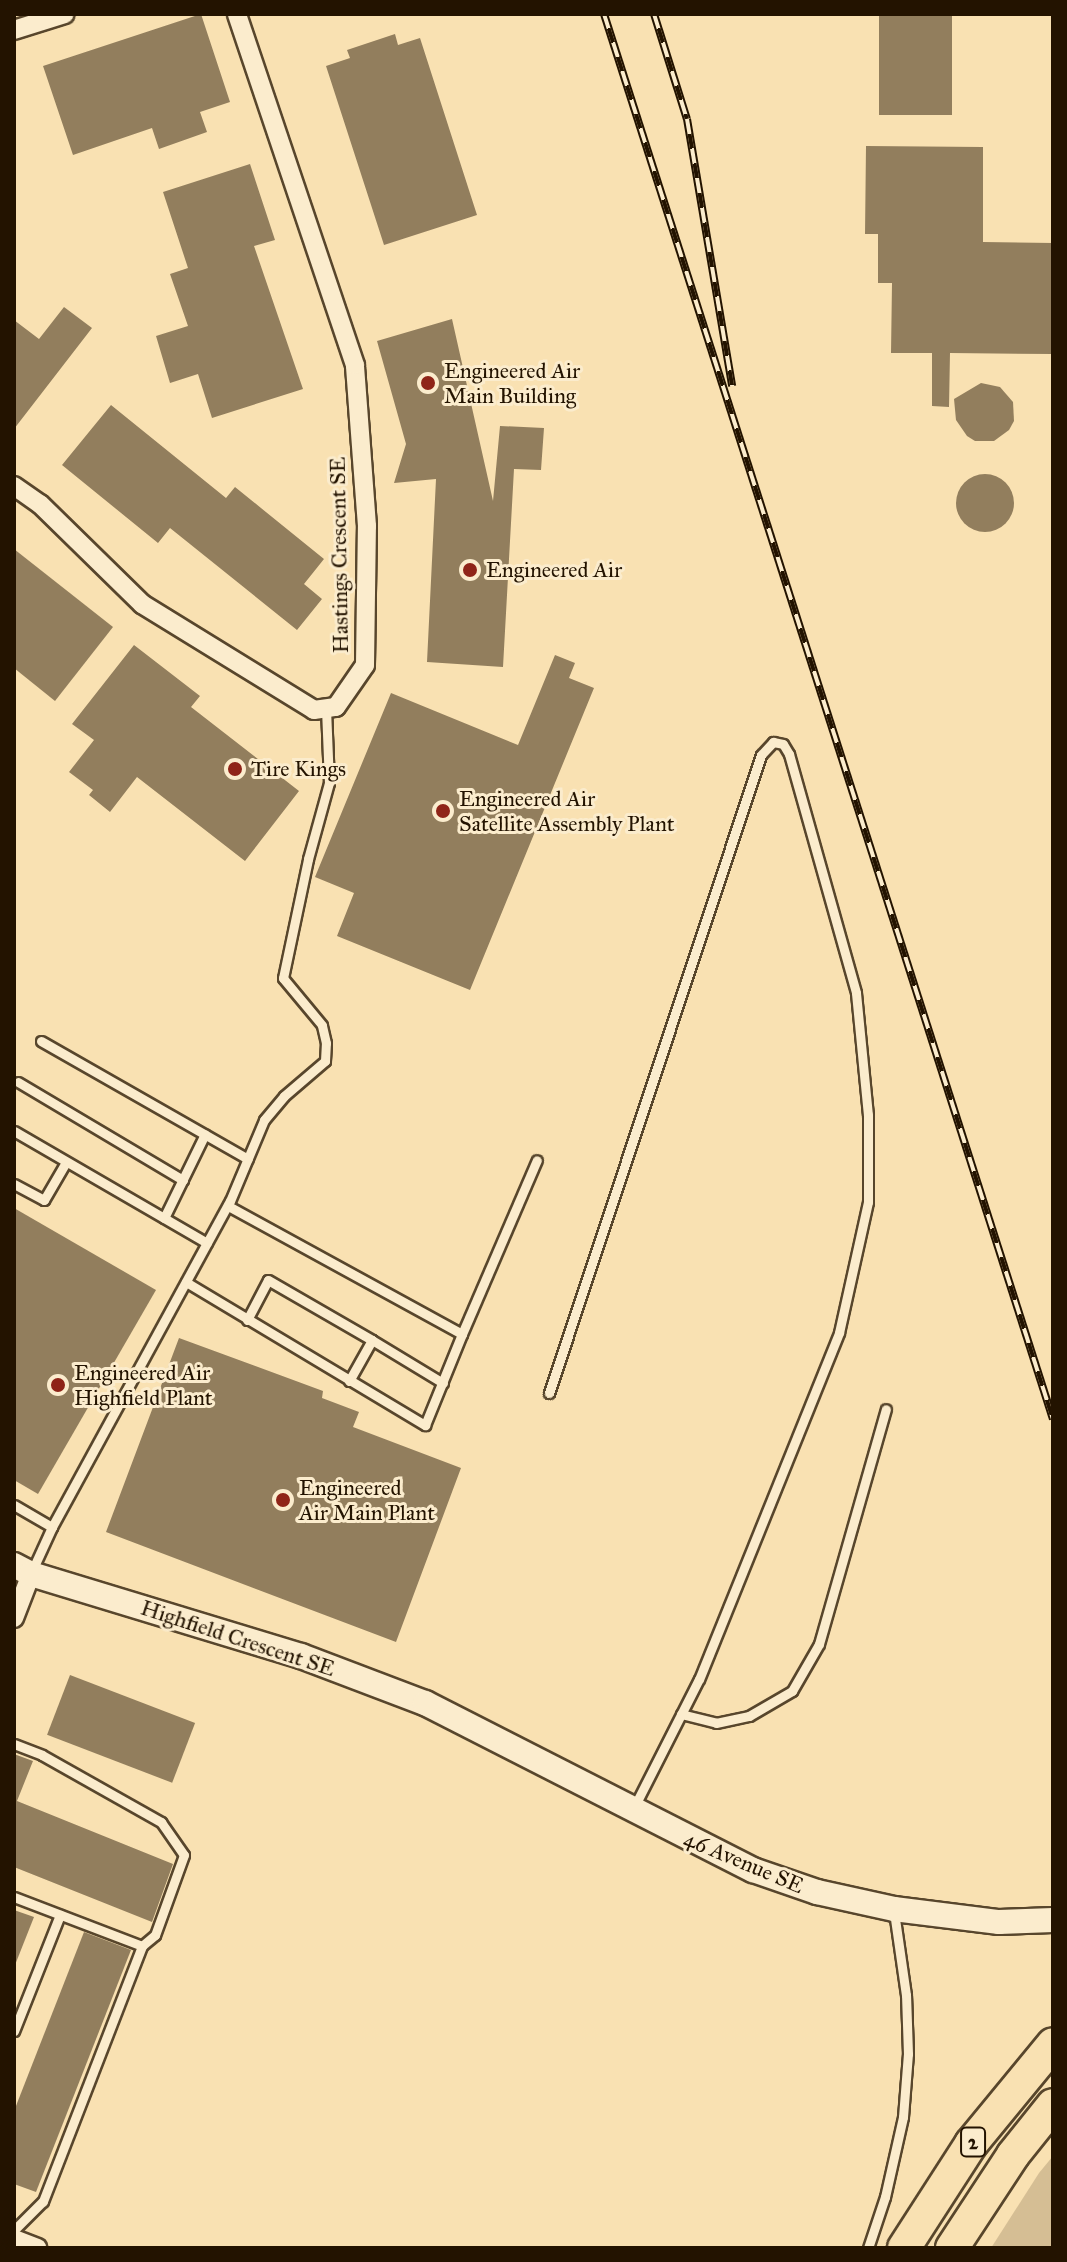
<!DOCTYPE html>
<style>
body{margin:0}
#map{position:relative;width:1067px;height:2262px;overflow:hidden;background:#f9e1b2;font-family:"IM FELL Great Primer",serif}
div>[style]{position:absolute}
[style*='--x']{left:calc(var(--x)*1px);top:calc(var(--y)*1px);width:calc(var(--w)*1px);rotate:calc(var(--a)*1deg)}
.green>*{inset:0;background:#d5be94}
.building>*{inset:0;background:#927e5d;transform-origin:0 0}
.round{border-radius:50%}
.roads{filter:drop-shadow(2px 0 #58462c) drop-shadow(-2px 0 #58462c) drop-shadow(0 2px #58462c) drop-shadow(0 -2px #58462c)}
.lane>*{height:9px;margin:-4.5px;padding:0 4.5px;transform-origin:4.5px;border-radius:4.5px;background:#fbeccd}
.street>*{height:18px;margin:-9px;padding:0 9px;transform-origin:9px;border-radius:9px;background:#fbeccd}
.secondary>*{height:24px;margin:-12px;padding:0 12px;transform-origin:12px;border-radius:12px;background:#fbeccd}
.highway>*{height:32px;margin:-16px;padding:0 16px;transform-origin:16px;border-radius:16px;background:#f9e1b2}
.rail>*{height:8px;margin-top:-4px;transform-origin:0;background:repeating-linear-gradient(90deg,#fbeccd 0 15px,#231300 0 30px);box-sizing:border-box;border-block:2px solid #231300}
.dots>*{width:22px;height:22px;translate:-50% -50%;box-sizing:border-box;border:4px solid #fbeccd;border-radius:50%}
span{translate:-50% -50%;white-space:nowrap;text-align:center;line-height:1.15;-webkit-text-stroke:6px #fbeccd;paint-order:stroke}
.shield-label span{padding:2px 6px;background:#fbeccd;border:2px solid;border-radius:6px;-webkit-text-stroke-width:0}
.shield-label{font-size:20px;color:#231300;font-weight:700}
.poi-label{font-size:22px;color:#231300}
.left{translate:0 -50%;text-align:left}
.street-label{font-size:22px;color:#231300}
.frame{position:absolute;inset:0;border:16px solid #231300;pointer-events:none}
</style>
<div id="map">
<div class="green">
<div style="clip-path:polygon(1053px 2156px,1053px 2248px,991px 2248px,1039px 2173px)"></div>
</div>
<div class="building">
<div style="clip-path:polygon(201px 14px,230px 102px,200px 112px,207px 132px,159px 149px,152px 128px,73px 155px,43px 66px)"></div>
<div style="left:879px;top:14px;width:73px;height:101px"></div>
<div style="clip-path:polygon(395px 34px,398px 45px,420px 38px,477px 215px,384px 245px,326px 66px,350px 58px,347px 50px)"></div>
<div style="clip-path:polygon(866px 146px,983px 147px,983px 242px,1053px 243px,1053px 354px,950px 353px,949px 407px,932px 406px,932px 353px,891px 353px,892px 283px,878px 283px,878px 234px,865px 234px)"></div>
<div style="clip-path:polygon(250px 164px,275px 240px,254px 246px,303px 389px,212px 418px,198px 374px,170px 383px,156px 336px,188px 326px,170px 274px,188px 268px,163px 192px)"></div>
<div style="clip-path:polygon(64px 307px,92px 328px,14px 429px,14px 320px,39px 339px)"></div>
<div style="clip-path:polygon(452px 319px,493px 501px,500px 426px,544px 428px,541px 470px,514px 469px,503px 667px,427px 662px,436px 479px,394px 483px,406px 444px,377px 341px)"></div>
<div style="clip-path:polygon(981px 383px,1000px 387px,1013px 402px,1014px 421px,1009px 430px,994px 441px,975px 441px,967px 436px,956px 420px,954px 399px)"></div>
<div style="clip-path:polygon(111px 405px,226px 498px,235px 487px,324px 559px,304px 584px,322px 599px,297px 630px,170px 528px,158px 543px,62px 465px)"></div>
<div class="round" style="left:956px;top:474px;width:58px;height:58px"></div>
<div style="clip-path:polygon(14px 549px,113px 627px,55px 701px,14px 668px)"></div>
<div style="clip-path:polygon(134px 645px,200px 696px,191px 707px,299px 791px,245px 861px,137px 777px,110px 812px,89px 795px,93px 790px,69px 772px,94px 740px,72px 724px)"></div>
<div style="clip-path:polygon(555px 655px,575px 663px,569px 678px,594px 688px,470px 990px,337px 936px,354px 893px,315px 877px,391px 693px,518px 745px)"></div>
<div style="clip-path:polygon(14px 1208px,156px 1290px,38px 1494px,14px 1480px)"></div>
<div style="clip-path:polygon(179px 1338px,323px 1391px,322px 1398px,359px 1412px,353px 1427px,461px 1468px,396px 1642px,106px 1532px)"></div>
<div style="left:70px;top:1675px;width:134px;height:64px;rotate:21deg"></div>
<div style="clip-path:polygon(14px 1754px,33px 1761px,17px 1801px,173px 1864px,152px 1922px,14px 1867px)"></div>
<div style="clip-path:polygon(14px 1910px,34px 1917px,15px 1965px,14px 1965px)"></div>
<div style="clip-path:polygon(84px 1932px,131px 1950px,36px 2192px,14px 2184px,14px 2111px)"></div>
</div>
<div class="roads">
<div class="lane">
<div style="--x:41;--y:1041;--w:238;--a:29.7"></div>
<div style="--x:18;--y:1082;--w:192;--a:30.7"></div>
<div style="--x:14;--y:1131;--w:223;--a:30.1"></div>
<div style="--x:14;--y:1184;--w:34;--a:28"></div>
<div style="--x:44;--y:1200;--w:44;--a:-59.9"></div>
<div style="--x:164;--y:1218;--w:93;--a:-64"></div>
<div style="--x:186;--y:1282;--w:279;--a:30.9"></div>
<div style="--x:425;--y:1425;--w:98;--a:-67.9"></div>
<div style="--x:462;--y:1334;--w:267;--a:-151.3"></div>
<div style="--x:247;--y:1320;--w:45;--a:-62.3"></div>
<div style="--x:268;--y:1280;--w:120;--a:30"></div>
<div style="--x:372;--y:1340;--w:47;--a:119.3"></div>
<div style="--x:462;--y:1334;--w:189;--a:-66.7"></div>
<div style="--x:372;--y:1340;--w:83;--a:31.2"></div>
<div style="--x:549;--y:1393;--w:672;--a:-71.62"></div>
<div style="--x:761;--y:755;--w:18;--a:-47"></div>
<div style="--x:773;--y:742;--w:10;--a:11"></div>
<div style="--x:783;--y:744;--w:12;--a:59"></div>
<div style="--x:789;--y:754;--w:248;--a:74.3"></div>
<div style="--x:856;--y:993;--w:123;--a:84.4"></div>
<div style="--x:868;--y:1115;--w:87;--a:90"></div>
<div style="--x:868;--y:1202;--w:134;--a:102.5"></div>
<div style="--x:839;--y:1333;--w:373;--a:112"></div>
<div style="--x:699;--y:1679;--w:144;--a:116.9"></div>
<div style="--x:14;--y:1505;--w:44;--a:30.1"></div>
<div style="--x:31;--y:1573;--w:51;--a:-65.5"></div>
<div style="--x:52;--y:1527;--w:371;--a:-61.4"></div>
<div style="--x:230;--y:1201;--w:88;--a:-67.2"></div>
<div style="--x:264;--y:1120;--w:31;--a:-50"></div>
<div style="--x:284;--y:1096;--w:54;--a:-40.5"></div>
<div style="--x:325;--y:1061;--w:18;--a:-87"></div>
<div style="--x:326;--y:1043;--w:18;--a:-103"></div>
<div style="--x:322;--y:1025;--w:61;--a:-129.7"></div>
<div style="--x:283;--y:978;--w:122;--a:-78.1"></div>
<div style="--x:308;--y:859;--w:79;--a:-74.6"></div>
<div style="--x:329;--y:783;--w:74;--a:-92.3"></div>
<div style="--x:681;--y:1714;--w:36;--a:14"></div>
<div style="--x:716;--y:1723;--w:34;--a:-12"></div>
<div style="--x:749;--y:1716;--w:50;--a:-30.2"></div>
<div style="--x:792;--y:1691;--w:54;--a:-60.1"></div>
<div style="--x:819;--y:1644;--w:244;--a:-74.1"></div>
<div style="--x:14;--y:1744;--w:30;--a:21"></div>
<div style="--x:42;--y:1755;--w:137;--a:29.4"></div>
<div style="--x:161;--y:1822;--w:40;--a:55.1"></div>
<div style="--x:184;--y:1855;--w:85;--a:109.9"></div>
<div style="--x:155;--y:1935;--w:17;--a:140"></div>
<div style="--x:14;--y:1897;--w:137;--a:20.9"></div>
<div style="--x:142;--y:1946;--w:274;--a:111.2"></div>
<div style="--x:43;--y:2201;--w:41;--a:135"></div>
<div style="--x:14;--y:2031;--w:125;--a:-68.4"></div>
<div style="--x:868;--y:2248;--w:54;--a:-71.6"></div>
<div style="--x:885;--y:2197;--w:82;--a:-77.3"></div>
<div style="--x:903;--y:2117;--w:63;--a:-85.5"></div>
<div style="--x:908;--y:2054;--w:59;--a:-91.9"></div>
<div style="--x:906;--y:1995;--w:84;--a:-98.2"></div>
</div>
<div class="street">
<div style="--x:14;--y:30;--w:53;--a:-17.4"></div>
<div style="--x:14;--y:486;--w:32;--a:35"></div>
<div style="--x:40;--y:504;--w:143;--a:44.4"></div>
<div style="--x:142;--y:604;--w:202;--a:31.6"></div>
<div style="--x:314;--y:710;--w:22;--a:-8"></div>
<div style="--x:336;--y:707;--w:51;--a:-55.4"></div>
<div style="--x:365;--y:665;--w:139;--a:-89.2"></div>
<div style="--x:367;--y:526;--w:161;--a:-94.3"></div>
<div style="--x:355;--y:365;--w:370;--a:-108.6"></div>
<div style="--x:14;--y:1618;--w:47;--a:-68.9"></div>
<div style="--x:14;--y:2239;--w:25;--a:21"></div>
</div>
<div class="secondary">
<div style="--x:14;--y:1565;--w:19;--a:28"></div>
<div style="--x:31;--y:1574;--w:282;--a:16.9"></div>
<div style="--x:301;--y:1656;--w:133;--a:20.8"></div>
<div style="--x:425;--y:1703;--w:368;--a:27"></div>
<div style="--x:753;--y:1870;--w:68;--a:19"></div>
<div style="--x:817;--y:1892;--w:79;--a:12.4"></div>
<div style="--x:894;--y:1909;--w:106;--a:7.1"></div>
<div style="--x:999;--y:1922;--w:54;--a:-2.1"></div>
</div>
<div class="highway">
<div style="--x:904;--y:2248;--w:124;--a:-57.2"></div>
<div style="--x:971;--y:2144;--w:129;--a:-50.6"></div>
<div style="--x:952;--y:2248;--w:111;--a:-56.7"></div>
<div style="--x:1013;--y:2155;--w:64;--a:-51.3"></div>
</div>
</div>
<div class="rail">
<div style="--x:604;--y:14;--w:1475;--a:72.28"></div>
<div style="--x:654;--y:14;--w:110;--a:72.6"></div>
<div style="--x:687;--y:119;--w:271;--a:80.4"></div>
</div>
<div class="dots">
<div style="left:428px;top:383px;background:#8f2418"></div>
<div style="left:470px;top:570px;background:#8f2418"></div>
<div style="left:235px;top:769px;background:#8f2418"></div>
<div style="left:443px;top:811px;background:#8f2418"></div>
<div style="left:58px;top:1385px;background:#8f2418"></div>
<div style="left:283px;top:1500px;background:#8f2418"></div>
</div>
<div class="shield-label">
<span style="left:973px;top:2142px">2</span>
</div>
<div class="poi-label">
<span class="left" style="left:444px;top:383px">Engineered Air<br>Main Building</span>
<span class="left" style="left:486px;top:570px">Engineered Air</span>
<span class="left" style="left:251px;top:769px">Tire Kings</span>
<span class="left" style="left:459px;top:811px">Engineered Air<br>Satellite Assembly Plant</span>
<span class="left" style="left:74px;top:1385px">Engineered Air<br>Highfield Plant</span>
<span class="left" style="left:299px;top:1500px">Engineered<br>Air Main Plant</span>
</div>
<div class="street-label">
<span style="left:339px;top:555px;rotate:-91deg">Hastings Crescent SE</span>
<span style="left:238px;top:1638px;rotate:18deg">Highfield Crescent SE</span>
<span style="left:744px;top:1862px;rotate:23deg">46 Avenue SE</span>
</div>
<div class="frame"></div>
</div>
